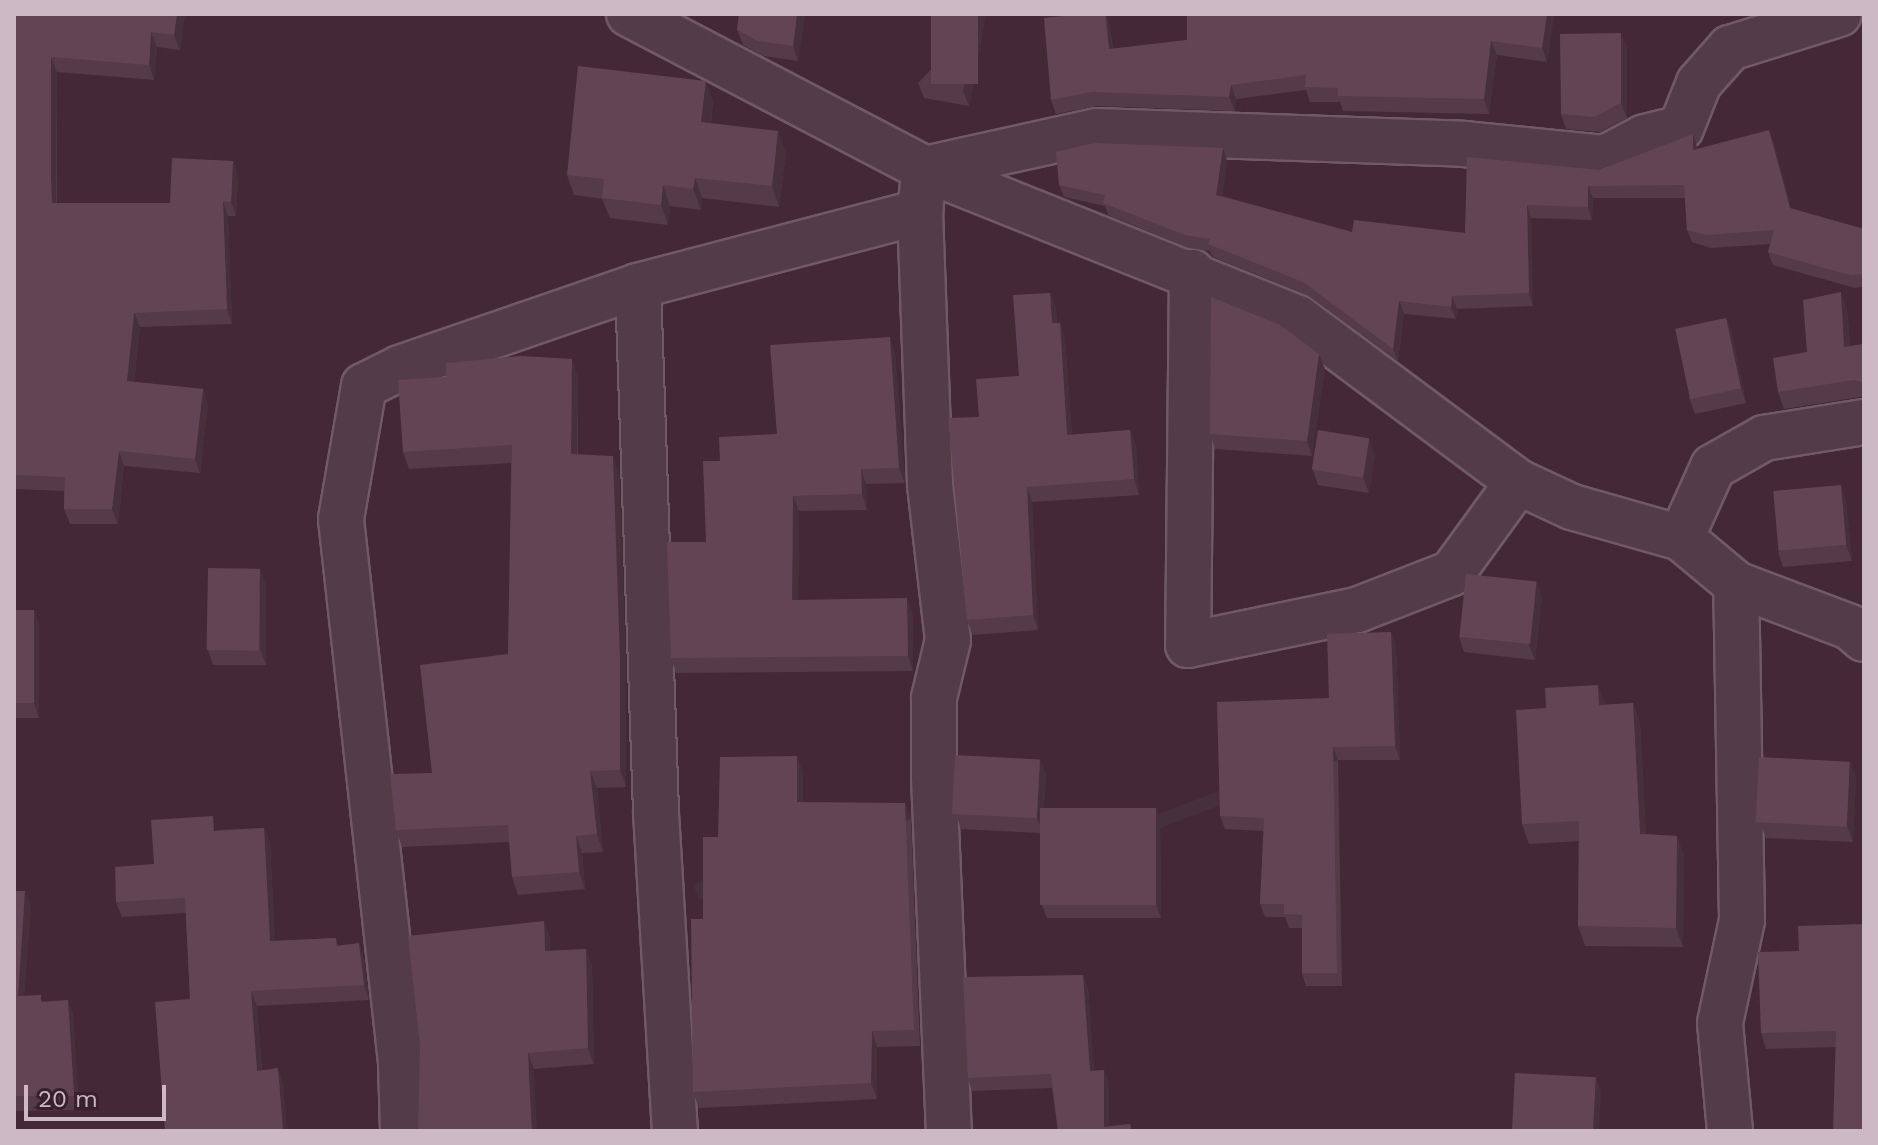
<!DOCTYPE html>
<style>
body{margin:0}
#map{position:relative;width:1878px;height:1145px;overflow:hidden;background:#442836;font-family:"Work Sans",sans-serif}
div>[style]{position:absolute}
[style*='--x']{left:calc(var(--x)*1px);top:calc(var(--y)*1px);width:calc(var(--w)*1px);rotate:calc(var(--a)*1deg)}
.roads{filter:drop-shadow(2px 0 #705a66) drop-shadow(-2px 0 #705a66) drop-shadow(0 2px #705a66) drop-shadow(0 -2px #705a66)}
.minor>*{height:44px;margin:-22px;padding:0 22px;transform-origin:22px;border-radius:22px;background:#533c48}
.wall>*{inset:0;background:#553a48}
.shaded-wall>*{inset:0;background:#45303b;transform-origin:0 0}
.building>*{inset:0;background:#634454;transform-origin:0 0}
span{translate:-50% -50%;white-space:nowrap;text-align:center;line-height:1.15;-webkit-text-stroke:6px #39202d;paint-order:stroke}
.frame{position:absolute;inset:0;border:16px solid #cdb9c3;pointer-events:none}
.scale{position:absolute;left:24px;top:1085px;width:142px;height:36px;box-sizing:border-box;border:4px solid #cdb9c3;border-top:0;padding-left:10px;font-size:24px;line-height:28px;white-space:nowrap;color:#cdb9c3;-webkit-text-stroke:6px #39202d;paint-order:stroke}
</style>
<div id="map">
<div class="roads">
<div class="minor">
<div style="--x:629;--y:14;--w:334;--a:27.6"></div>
<div style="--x:925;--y:169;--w:402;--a:21.8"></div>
<div style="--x:1298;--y:318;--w:274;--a:36.7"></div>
<div style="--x:1518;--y:482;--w:60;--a:24.8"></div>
<div style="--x:1572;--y:507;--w:113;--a:15.9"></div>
<div style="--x:1681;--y:538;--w:72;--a:39.9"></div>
<div style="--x:1736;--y:584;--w:122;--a:20.7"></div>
<div style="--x:1850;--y:627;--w:18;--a:41"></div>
<div style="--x:925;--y:169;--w:176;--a:-12.5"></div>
<div style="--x:1097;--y:131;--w:367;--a:2"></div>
<div style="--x:1464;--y:144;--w:142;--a:5.7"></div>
<div style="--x:1605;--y:158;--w:45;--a:-27.7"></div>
<div style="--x:1645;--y:137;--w:37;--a:-14"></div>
<div style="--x:1681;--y:128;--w:48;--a:-68.2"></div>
<div style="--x:1699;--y:83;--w:47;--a:-48.5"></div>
<div style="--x:1730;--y:48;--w:114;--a:-17.3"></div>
<div style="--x:923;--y:183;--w:29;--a:96"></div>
<div style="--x:920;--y:212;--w:273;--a:87.9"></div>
<div style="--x:930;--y:485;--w:156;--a:83.4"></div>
<div style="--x:948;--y:640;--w:60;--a:103.6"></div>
<div style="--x:934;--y:698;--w:79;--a:90"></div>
<div style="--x:934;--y:777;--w:354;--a:87.6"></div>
<div style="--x:1192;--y:272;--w:373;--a:90.6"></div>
<div style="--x:1188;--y:645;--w:173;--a:-11.7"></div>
<div style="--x:1357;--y:610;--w:102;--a:-21.3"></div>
<div style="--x:1452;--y:573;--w:112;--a:-54"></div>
<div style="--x:638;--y:286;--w:527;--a:88.04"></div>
<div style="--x:656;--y:813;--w:319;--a:86.6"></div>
<div style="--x:1681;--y:538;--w:78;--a:-65.7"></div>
<div style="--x:1713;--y:467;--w:59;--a:-29.6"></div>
<div style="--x:1764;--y:438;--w:101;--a:-9.1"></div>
<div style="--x:403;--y:1131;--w:69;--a:-91.7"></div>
<div style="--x:401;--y:1062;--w:546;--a:-96.31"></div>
<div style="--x:341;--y:519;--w:135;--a:-80.2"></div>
<div style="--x:364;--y:386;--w:40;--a:-26.6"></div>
<div style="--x:400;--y:368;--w:252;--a:-19"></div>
<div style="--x:638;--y:286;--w:292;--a:-14.7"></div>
<div style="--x:1730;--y:1131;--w:108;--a:-95.3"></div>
<div style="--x:1720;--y:1023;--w:105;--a:-77.9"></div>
<div style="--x:1742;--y:920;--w:336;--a:-91"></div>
</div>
</div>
<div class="wall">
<div style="clip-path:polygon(14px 14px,185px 14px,180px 50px,157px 47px,154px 80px,57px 72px,57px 203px,170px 203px,233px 161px,238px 176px,236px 216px,228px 216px,232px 324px,140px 327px,134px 382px,203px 389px,208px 404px,200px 473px,124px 466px,118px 524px,70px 524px,64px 509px,64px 491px,14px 489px)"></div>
<div style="clip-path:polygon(739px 14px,805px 14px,798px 61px,763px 56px,743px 45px,737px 30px)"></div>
<div style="clip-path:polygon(986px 14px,969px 106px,924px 98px,918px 83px)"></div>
<div style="clip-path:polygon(1106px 14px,1110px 26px,1113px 49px,1187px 40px,1187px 14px,1554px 14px,1547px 62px,1497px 55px,1489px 114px,1343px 111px,1340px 102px,1310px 102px,1306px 90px,1236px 99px,1235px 111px,1098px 106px,1056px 114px,1051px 100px)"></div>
<div style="clip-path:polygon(1621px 33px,1627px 48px,1627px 118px,1600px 132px,1566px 129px,1561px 114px)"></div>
<div style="clip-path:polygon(713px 102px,711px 123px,786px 152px,779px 207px,702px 198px,701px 210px,670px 206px,668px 225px,610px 218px,602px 199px,574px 195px,567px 175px)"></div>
<div style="clip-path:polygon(1693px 134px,1697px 149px,1774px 143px,1791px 209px,1864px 229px,1864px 287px,1855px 288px,1773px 265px,1768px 252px,1771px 244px,1711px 248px,1692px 242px,1687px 230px,1685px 198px,1593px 198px,1592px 220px,1531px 218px,1533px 306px,1457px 309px,1456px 319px,1404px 314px,1398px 361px,1307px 295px,1213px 257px,1210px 251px,1189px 248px,1108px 215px,1105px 206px,1064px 197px,1059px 185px,1223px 148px,1227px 161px,1222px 196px,1352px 232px,1465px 233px,1599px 170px)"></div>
<div style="clip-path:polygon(1050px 293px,1056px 308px,1057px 323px,1060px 323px,1065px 338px,1072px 435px,1130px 430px,1136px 446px,1139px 495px,1032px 502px,1038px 630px,973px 635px,967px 620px,1019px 376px)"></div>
<div style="clip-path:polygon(1847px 309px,1850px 346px,1864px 344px,1864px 398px,1860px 397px,1784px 409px,1778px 392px,1807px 352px)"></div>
<div style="clip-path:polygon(1726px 318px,1732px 333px,1746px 403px,1695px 414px,1689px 398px)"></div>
<div style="clip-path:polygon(895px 352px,905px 483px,866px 484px,867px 510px,799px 511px,798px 600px,913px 614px,913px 671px,676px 673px,671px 658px,706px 542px,720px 461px,777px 434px)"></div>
<div style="clip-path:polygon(1325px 369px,1312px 456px,1215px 449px,1210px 434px)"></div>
<div style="clip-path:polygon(578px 377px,578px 454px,619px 474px,626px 674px,626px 787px,597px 788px,603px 852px,582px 853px,585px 889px,518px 895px,512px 877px,509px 842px,402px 847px,396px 830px,508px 654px,511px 463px,409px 469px,403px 452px)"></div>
<div style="clip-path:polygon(1375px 454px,1369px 493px,1318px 485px,1313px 470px)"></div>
<div style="clip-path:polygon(1846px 500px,1852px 561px,1783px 567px,1778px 552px)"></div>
<div style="clip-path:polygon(266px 584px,266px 665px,213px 665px,208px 650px)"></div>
<div style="clip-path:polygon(1542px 597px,1535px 660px,1464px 652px,1459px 637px)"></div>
<div style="clip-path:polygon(14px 610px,34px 610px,39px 625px,39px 718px,14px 718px)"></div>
<div style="clip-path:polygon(1391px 632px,1396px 645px,1400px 760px,1338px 760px,1342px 986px,1306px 986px,1302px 973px,1302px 928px,1289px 928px,1285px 917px,1265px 917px,1260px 904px,1264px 831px,1225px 829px,1220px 816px)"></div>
<div style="clip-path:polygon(1633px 703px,1640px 723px,1646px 834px,1677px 836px,1684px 856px,1683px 947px,1585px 946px,1578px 926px,1579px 841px,1529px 844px,1522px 824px,1606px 705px)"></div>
<div style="clip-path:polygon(1040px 760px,1046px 775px,1044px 808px,1156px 809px,1160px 822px,1161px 918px,1047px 918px,1042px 905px,1040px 833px,961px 829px,956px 814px)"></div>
<div style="clip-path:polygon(803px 772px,803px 802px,911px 819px,920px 1046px,877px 1047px,877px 1099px,699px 1108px,693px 1092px,718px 837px)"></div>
<div style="clip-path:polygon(1856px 776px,1853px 842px,1766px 838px,1760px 822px)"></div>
<div style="clip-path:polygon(264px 828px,270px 843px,275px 941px,336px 938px,338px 946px,364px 958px,369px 1000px,257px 1006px,262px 1070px,283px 1084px,287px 1131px,190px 999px,186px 913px,122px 917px,116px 902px,154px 864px,218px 830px)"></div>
<div style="clip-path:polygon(14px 891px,31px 906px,24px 996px,43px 1001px,73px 1014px,79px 1110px,14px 1111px)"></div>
<div style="clip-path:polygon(544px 921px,550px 938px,550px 951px,586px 949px,592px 966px,594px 1064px,534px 1069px,420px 1045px)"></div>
<div style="clip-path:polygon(1864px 924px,1836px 1047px,1766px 1049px,1761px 1033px,1799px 951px)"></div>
<div style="clip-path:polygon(1083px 975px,1088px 988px,1094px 1071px,1104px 1070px,1109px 1084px,1109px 1126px,1130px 1124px,1132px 1131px,1058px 1131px,1052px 1088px,972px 1091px,968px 1078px)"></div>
</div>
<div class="shaded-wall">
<div style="clip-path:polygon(177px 14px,185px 14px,180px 50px,174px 35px)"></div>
<div style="clip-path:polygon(797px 14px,805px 14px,798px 61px,793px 46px)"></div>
<div style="clip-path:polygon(978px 14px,986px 14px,969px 106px,963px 91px)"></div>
<div style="clip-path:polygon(1106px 14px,1110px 26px,1114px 63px,1109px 49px)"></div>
<div style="clip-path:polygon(1547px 14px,1554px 14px,1547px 62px,1542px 48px)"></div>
<div style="clip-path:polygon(151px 32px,157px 47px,154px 80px,149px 65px)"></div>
<div style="clip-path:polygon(1621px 33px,1627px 48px,1627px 118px,1621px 103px)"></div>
<div style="clip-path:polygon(1491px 41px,1497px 55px,1489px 114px,1484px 99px)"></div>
<div style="clip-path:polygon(51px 57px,57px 72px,56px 193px,57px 218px,52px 203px,51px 178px)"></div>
<div style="clip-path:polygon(706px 81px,713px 102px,708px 143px,701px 122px)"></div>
<div style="clip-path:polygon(1231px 85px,1236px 99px,1235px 111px,1229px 97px)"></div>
<div style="clip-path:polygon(1769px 130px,1774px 143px,1795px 221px,1790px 208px)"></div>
<div style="clip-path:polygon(778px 131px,786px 152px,779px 207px,772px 186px)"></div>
<div style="clip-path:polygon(1693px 134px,1697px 147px,1697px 163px,1693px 150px)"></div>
<div style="clip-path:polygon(1223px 148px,1227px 161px,1221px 207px,1216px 195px)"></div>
<div style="clip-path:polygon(233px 161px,238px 176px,236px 216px,231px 202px)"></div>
<div style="clip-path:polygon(695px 178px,702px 198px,701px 210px,693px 189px)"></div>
<div style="clip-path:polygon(663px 185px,670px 206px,668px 225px,661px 205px)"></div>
<div style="clip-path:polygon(1588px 186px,1593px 198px,1592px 220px,1588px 207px)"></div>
<div style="clip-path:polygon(223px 201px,228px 216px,232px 324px,227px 309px)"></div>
<div style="clip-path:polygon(1527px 205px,1531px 218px,1533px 306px,1529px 293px)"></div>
<div style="clip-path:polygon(1841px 292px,1847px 309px,1851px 365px,1844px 347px)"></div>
<div style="clip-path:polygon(1050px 293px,1056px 308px,1057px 339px,1052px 323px)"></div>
<div style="clip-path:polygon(1452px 296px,1457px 309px,1456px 319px,1451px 307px)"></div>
<div style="clip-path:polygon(1399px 301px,1404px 314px,1398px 361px,1393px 349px)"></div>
<div style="clip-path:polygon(134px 313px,140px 327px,132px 396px,127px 381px)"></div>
<div style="clip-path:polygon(1726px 318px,1732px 333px,1746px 403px,1741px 388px)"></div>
<div style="clip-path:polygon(1060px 323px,1065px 338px,1073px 450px,1067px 435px)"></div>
<div style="clip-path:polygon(890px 337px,895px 352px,905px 483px,899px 468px)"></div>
<div style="clip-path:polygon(1319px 354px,1325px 369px,1312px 456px,1307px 441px)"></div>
<div style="clip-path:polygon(572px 359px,578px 377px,577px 471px,571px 454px)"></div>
<div style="clip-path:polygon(203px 389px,208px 404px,200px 473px,195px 459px)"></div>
<div style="clip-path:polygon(1130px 430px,1136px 446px,1139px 495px,1134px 479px)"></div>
<div style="clip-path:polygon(1369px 438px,1375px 454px,1369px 493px,1363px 477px)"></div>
<div style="clip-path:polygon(119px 451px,124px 466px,118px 524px,112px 509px)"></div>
<div style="clip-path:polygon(613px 456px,619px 474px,626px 674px,626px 787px,620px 770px)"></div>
<div style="clip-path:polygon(861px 469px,866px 484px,867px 510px,862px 494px)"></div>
<div style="clip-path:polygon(1841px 485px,1846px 500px,1852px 561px,1846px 545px)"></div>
<div style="clip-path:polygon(1027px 487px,1032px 502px,1038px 630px,1033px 615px)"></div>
<div style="clip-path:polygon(793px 496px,799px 511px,798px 615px,792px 600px)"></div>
<div style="clip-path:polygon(260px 569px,266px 584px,266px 665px,260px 649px)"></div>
<div style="clip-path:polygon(1537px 582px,1542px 597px,1535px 660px,1529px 645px)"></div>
<div style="clip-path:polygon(907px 598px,913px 614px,913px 671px,908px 656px)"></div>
<div style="clip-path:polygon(34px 610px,39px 625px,39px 718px,34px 703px)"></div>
<div style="clip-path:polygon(1391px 632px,1396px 645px,1400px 760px,1395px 746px)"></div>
<div style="clip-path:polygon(1598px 685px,1606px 705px,1599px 705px)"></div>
<div style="clip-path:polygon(1633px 703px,1640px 723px,1647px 853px,1640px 834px)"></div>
<div style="left:1333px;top:747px;width:14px;height:226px;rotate:69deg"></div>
<div style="clip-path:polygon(797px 756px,803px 772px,803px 818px,797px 802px)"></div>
<div style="clip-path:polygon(1040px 760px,1046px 775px,1043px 833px,1037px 818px)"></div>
<div style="clip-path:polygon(1850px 761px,1856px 776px,1853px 842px,1847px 826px)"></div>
<div style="clip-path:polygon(590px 771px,597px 788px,603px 852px,597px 834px)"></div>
<div style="left:905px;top:803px;width:17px;height:227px;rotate:69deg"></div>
<div style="clip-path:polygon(1156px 809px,1160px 822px,1161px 918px,1156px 904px)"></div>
<div style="clip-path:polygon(264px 828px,270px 843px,276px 957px,270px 941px)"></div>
<div style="clip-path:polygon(576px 836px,582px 853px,585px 889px,579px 872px)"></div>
<div style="clip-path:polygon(1677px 836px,1684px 856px,1683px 947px,1676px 928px)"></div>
<div style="clip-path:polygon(25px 891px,31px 906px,23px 1010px,18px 996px)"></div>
<div style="clip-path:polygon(544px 921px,550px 938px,551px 967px,545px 951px)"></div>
<div style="clip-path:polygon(359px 943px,364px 958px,369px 1000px,364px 985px)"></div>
<div style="clip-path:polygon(586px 949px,592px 966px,594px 1064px,588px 1048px)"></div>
<div style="clip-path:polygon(1083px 975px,1088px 988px,1095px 1084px,1090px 1071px)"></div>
<div style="clip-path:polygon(251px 991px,257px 1006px,263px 1086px,257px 1071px)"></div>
<div style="clip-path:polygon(68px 1000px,73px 1014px,79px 1110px,74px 1096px)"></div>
<div style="clip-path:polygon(872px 1031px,877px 1047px,877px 1099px,871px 1083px)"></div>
<div style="clip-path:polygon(528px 1053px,534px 1069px,537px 1131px,532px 1131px)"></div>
<div style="clip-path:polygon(278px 1068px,283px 1084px,287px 1131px,283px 1131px)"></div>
<div style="clip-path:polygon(1104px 1070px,1109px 1084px,1109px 1131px,1104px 1127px)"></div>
<div style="clip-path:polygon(1596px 1077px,1601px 1092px,1599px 1131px,1593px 1131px)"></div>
</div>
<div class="building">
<div style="clip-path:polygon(14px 14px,177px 14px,174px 35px,151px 32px,149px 65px,51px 57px,51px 178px,52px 203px,170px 203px,172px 158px,233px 161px,231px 202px,223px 201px,227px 309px,134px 313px,127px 381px,203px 389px,195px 459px,119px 451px,112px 509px,64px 509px,65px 477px,14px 475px)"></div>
<div style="clip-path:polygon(739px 14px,797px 14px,793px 46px,758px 41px,737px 30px)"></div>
<div style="left:931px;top:14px;width:47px;height:70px"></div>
<div style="clip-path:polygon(1082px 14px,1105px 14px,1109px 49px,1187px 40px,1187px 14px,1547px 14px,1542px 48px,1491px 41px,1484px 99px,1338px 96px,1338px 88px,1305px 87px,1306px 75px,1231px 85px,1229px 97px,1092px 92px,1051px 100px,1044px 18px)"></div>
<div style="clip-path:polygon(1621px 33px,1621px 103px,1594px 117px,1561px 114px,1560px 34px)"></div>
<div style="clip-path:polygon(578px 66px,706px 81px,701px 122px,778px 131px,772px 186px,695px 178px,693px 189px,663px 185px,661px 205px,602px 198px,604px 179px,567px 175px)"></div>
<div style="clip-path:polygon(1769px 130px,1790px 208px,1864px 229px,1864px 274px,1850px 275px,1768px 252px,1774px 230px,1707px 235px,1687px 230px,1684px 185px,1588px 186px,1588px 207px,1527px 205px,1529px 293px,1452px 296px,1451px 307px,1399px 301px,1393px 349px,1303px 282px,1208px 244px,1210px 239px,1185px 235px,1103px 203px,1105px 195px,1059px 185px,1056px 152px,1095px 143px,1223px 148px,1216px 195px,1352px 232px,1354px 220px,1465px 233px,1467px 157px,1599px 170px,1693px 134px,1693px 150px)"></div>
<div style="clip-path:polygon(1841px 292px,1844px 347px,1864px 344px,1864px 383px,1854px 380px,1778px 392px,1773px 358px,1807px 352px,1803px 300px)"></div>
<div style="clip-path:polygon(1050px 293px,1052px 323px,1060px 323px,1067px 435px,1130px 430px,1134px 479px,1027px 487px,1033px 615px,967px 620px,948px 418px,979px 417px,976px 379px,1019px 376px,1013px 295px)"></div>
<div style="clip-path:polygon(1211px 297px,1280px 325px,1319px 354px,1307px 441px,1210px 434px)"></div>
<div style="left:1726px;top:318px;width:72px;height:52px;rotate:78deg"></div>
<div style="clip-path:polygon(890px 337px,899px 468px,861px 469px,862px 494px,793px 496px,792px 600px,907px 598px,908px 656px,671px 658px,667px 542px,706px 542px,703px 461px,720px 461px,719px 437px,777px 434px,770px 345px)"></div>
<div style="clip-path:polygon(521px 356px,572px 359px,571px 454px,613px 456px,620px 657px,620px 770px,590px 771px,597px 834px,576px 836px,579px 872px,512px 877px,508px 825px,396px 830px,390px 774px,432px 773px,420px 665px,508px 654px,512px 445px,403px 452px,398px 380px,446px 377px,446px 363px)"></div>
<div style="left:1318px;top:430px;width:52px;height:40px;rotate:9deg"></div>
<div style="left:1841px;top:485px;width:60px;height:68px;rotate:85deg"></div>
<div style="left:208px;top:568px;width:52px;height:82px;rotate:1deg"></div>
<div style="left:1466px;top:574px;width:71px;height:63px;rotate:6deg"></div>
<div style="left:14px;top:610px;width:20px;height:93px"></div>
<div style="clip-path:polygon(1391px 632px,1395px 746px,1333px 747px,1337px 973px,1302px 973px,1302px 915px,1284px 914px,1284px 904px,1260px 904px,1264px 818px,1220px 816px,1217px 702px,1329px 698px,1327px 634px)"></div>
<div style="clip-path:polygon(1598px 685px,1599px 705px,1633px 703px,1640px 834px,1677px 836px,1676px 928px,1578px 926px,1579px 821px,1522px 824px,1516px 710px,1546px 708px,1545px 688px)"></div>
<div style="left:955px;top:755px;width:85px;height:59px;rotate:3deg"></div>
<div style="clip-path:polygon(797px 756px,797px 802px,905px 803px,914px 1030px,872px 1031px,871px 1083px,693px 1092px,691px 919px,703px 919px,703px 837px,718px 837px,720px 757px)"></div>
<div style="left:1759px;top:757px;width:91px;height:65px;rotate:3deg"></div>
<div style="left:1040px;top:808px;width:116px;height:97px"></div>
<div style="clip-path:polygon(213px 816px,214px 831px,264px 828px,270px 941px,336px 938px,336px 946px,359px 943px,364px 985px,251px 991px,257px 1071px,278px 1068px,283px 1131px,165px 1131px,155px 1002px,190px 999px,185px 898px,116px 902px,115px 867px,154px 864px,151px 820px)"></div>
<div style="clip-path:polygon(14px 891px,25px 891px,18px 996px,41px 995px,41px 1002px,68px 1000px,74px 1096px,14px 1096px)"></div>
<div style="clip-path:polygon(544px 921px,545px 951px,586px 949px,588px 1048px,528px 1053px,532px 1131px,418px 1131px,420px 1045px,408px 936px)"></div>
<div style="clip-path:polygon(1864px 924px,1864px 1131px,1833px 1131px,1836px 1031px,1761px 1033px,1758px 952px,1799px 951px,1798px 926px)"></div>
<div style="clip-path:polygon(1083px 975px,1090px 1071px,1104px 1070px,1104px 1127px,1130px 1124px,1131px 1131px,1058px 1131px,1051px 1074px,968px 1078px,963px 977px)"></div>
<div style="left:1515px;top:1073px;width:81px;height:58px;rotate:3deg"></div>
</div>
<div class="frame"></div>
<div class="scale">20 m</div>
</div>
